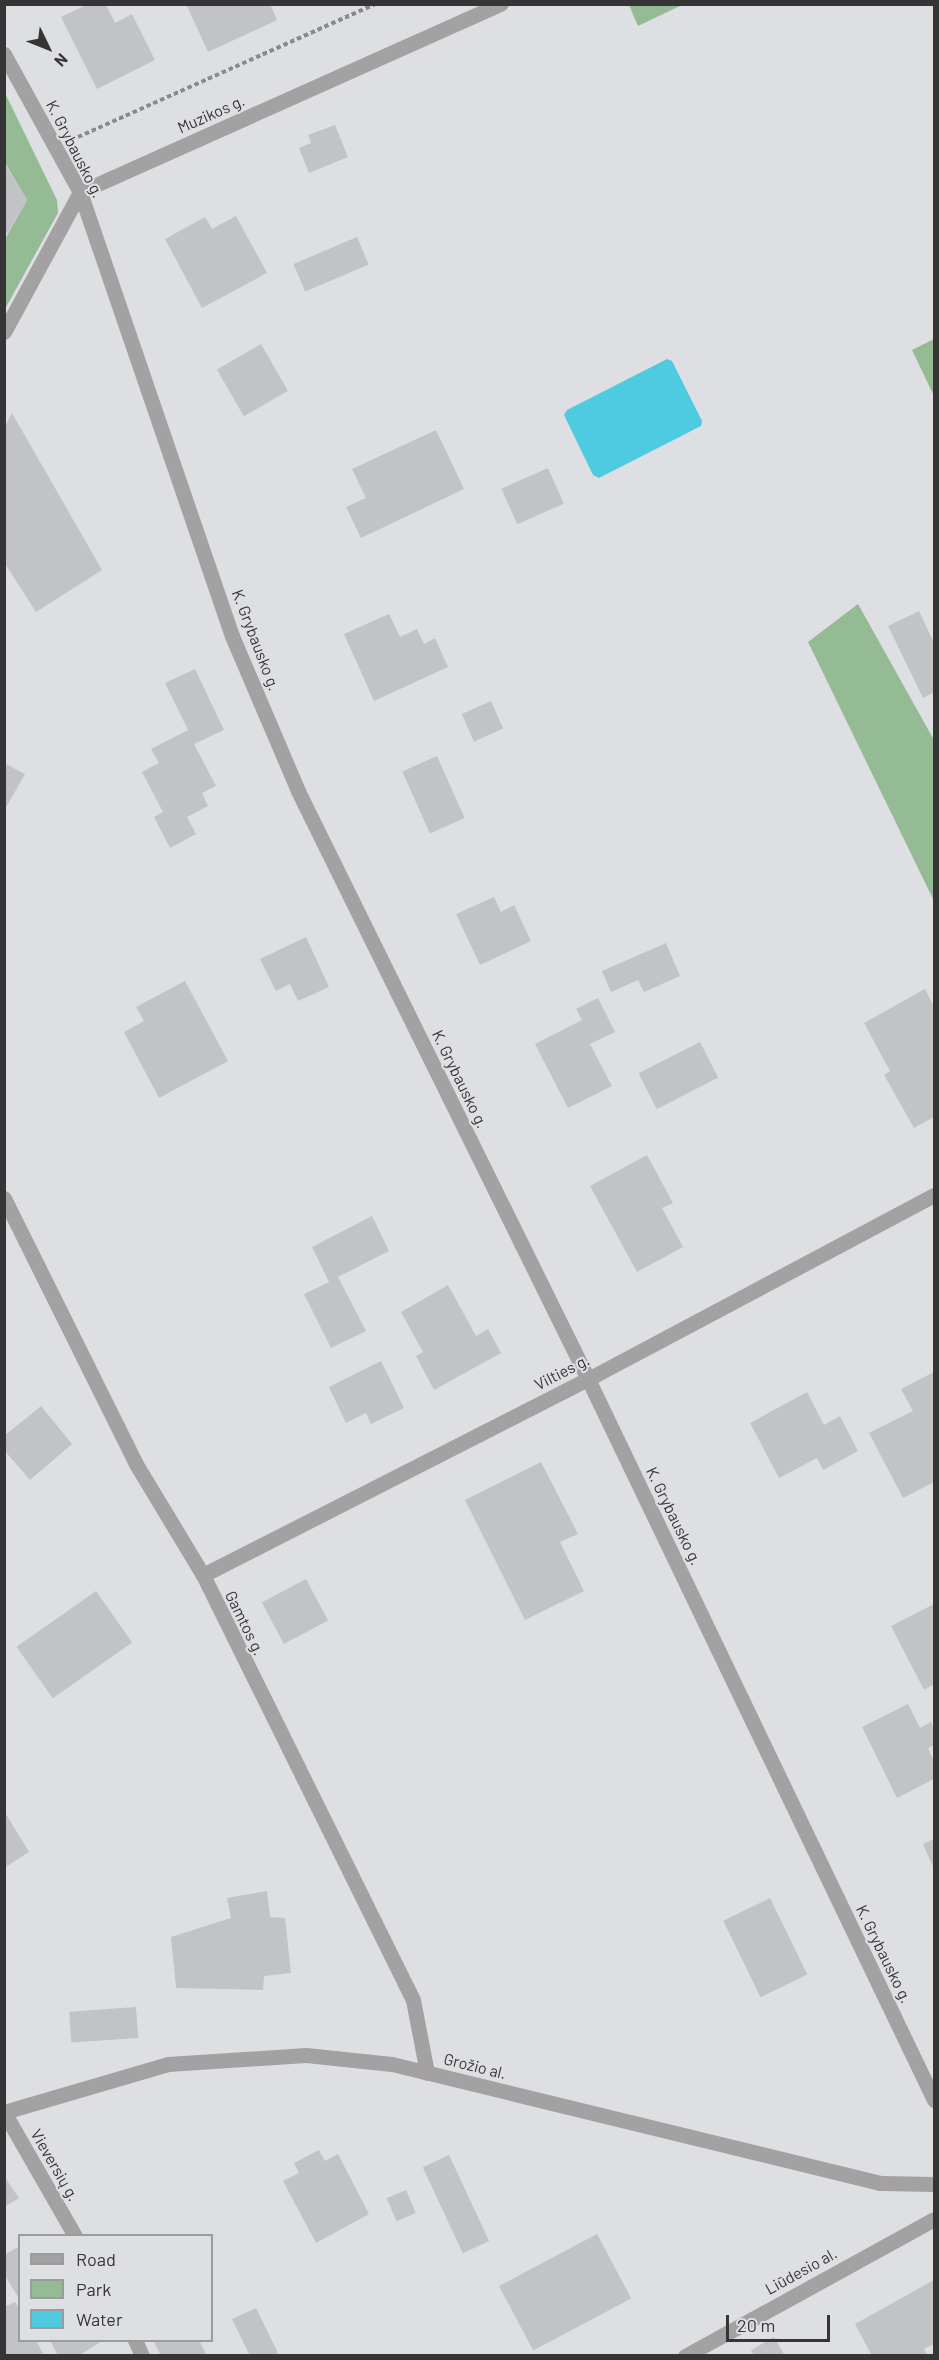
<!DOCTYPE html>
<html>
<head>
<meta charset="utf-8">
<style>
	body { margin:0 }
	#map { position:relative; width:939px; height:2360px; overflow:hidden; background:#dedfe2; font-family:Barlow,sans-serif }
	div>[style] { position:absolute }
	.green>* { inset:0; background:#95bb94 }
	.water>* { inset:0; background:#4fcbe1 }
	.building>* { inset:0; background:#c2c3c6; transform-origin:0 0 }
	.path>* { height:4px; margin-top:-2px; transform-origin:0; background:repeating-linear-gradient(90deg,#898a8c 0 4.5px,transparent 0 7.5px) }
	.minor>* { height:15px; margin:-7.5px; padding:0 7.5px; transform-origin:7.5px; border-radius:7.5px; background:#a3a1a1 }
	span { translate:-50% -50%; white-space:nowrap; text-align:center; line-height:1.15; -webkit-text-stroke:4.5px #dedfe2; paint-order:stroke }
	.street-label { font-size:16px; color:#353536 }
	.frame { position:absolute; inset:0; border:6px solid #353536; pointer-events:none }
	.legend { position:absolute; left:18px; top:2234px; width:195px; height:108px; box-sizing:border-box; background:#dedfe2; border:2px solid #9a9b9d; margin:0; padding:8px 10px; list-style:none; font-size:18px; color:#353536 }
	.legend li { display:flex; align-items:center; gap:12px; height:30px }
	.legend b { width:30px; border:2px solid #9a9b9d }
	.north { position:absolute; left:18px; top:18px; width:60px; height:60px; -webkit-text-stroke:4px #dedfe2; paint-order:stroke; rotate:133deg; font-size:16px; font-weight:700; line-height:24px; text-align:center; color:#353536 }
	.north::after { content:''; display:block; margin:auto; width:21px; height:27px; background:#353536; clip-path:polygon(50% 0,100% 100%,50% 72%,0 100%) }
	.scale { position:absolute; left:726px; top:2315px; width:104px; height:27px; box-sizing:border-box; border:3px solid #353536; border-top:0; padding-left:8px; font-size:18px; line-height:21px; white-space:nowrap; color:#353536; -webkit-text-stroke:4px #dedfe2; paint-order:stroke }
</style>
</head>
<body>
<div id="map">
	<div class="green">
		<div style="clip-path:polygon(629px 5px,682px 5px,638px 26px)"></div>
		<div style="clip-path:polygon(5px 93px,57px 200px,58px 213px,5px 309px,5px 239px,27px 200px,5px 163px)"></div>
		<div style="clip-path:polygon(934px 339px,934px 396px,912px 350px)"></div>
		<div style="clip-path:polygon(858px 604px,934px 740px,934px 901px,808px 642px)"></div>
	</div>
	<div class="water">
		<div style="clip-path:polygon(667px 359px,672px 361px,702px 421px,701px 426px,599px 478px,593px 475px,564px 415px,567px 410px)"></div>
	</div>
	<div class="building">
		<div style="clip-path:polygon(186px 4px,270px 4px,277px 20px,208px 52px)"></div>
		<div style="clip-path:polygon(86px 5px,106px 5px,115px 23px,132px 14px,155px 60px,97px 89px,61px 17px)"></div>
		<div style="clip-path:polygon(335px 125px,348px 157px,309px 173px,299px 148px,311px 143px,308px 135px)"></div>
		<div style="clip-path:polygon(4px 163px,27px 200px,7px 234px,4px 230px)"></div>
		<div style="clip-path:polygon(236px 216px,267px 273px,202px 308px,165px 239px,205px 217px,212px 229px)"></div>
		<div style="left:357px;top:237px;width:30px;height:69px;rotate:67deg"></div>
		<div style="left:261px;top:344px;width:54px;height:51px;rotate:60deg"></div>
		<div style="clip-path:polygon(12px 413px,102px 570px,36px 612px,4px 562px,4px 428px)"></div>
		<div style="clip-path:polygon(436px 430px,464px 489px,361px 538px,346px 507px,366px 498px,352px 469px)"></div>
		<div style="left:548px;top:468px;width:39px;height:51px;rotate:66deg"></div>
		<div style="clip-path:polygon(919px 611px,934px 643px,934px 692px,923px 698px,888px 626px)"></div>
		<div style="clip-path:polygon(389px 614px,400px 637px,417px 629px,424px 644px,435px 638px,448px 667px,374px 701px,344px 634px)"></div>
		<div style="clip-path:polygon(195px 669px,224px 730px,194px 744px,216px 786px,202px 793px,208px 806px,187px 817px,196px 834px,170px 848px,154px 817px,163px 812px,142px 772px,159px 763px,151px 749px,188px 730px,165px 683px)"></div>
		<div style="left:491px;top:701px;width:30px;height:32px;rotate:66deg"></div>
		<div style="left:437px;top:756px;width:68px;height:38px;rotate:66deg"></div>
		<div style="clip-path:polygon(4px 763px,25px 774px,4px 811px)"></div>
		<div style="clip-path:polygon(494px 897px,501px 912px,514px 905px,531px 941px,480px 965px,456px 914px)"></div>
		<div style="clip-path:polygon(306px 937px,329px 987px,298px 1001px,290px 984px,276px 991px,260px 959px)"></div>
		<div style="clip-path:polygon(666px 943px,680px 976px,644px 992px,638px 980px,611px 992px,602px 971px)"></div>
		<div style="clip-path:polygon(185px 981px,228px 1061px,159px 1098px,124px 1032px,144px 1021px,136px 1007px)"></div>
		<div style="clip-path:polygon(925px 989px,934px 1007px,934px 1117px,914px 1128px,884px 1075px,890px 1071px,864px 1023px)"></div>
		<div style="clip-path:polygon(598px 998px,615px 1032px,590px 1044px,612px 1086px,568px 1108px,535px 1044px,582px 1020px,576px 1009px)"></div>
		<div style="left:700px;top:1042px;width:40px;height:69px;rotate:63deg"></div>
		<div style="clip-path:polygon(647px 1155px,673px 1203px,662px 1208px,683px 1247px,637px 1272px,590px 1186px)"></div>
		<div style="clip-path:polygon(372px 1216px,389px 1251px,338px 1277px,366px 1331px,331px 1348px,304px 1294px,329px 1282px,312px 1247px)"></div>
		<div style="clip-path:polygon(448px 1285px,476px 1336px,488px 1329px,501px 1353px,434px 1390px,416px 1356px,423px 1352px,401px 1312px)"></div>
		<div style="clip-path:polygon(381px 1361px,404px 1408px,371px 1424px,366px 1413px,346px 1423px,329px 1387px)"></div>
		<div style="clip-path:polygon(934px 1372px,934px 1482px,903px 1498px,869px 1433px,913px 1411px,901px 1389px)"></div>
		<div style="clip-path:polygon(807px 1392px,824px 1425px,840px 1416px,858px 1451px,823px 1470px,817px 1458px,779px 1478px,750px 1423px)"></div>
		<div style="clip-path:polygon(41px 1406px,72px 1444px,30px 1480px,4px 1450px,4px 1436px)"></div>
		<div style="clip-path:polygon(541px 1462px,578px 1534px,560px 1542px,584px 1591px,525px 1620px,465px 1500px)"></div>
		<div style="left:306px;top:1579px;width:47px;height:50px;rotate:62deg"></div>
		<div style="left:96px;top:1591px;width:63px;height:97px;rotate:55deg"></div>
		<div style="clip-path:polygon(934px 1604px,934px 1684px,924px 1690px,891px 1626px)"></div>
		<div style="clip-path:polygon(908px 1704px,920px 1728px,931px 1722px,934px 1729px,934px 1745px,928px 1748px,934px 1761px,934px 1779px,897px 1798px,862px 1727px)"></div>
		<div style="clip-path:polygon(4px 1811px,29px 1852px,4px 1868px)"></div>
		<div style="clip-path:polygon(934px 1839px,934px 1869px,923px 1844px)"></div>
		<div style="clip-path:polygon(267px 1891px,270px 1917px,285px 1918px,291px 1973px,264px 1976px,263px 1990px,176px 1988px,171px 1937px,231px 1918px,227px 1898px)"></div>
		<div style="left:770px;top:1898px;width:85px;height:52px;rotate:64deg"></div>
		<div style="left:136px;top:2007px;width:31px;height:67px;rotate:86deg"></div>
		<div style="clip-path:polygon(319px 2150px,325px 2161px,338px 2154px,369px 2214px,316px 2243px,283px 2181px,299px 2173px,294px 2163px)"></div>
		<div style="left:449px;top:2155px;width:95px;height:29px;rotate:65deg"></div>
		<div style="clip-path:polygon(4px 2176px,19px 2198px,4px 2207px)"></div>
		<div style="left:406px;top:2190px;width:25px;height:21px;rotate:67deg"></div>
		<div style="left:597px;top:2234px;width:73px;height:111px;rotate:62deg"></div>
		<div style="clip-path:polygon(20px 2246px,20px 2300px,4px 2274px,4px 2255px)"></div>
		<div style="clip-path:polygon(934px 2280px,934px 2344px,924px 2349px,928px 2356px,872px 2356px,855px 2324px)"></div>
		<div style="clip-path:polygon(15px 2302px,20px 2310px,20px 2340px,36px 2340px,44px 2356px,4px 2356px,4px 2307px)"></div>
		<div style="clip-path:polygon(256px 2308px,278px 2353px,274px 2356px,250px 2356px,232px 2319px)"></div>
		<div style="clip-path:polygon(774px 2337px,785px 2356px,754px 2356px,751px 2350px)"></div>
		<div style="clip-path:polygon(50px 2340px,98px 2340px,99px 2343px,78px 2356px,58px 2356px)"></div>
		<div style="clip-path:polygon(153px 2340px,199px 2340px,207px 2356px,161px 2356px)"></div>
	</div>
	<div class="path">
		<div style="left:78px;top:137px;width:326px;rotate:-24.1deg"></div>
	</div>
	<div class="minor">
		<div style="left:4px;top:54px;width:158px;rotate:61.2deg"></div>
		<div style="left:80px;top:192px;width:469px;rotate:71.1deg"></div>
		<div style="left:232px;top:636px;width:168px;rotate:66.9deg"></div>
		<div style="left:298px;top:791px;width:656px;rotate:63.75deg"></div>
		<div style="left:588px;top:1379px;width:800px;rotate:64.36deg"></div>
		<div style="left:4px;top:332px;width:159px;rotate:-61.5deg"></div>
		<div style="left:80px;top:192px;width:461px;rotate:-24.1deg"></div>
		<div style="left:4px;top:1198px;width:297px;rotate:63.6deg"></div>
		<div style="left:136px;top:1464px;width:130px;rotate:58.9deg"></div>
		<div style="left:203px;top:1575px;width:474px;rotate:63.7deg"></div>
		<div style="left:413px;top:2000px;width:74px;rotate:79.1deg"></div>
		<div style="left:203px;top:1575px;width:432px;rotate:-27deg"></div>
		<div style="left:588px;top:1379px;width:392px;rotate:-28deg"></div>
		<div style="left:75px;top:2236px;width:143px;rotate:-119.8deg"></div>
		<div style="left:4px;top:2112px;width:171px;rotate:-16.3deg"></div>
		<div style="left:168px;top:2064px;width:138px;rotate:-3.7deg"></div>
		<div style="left:306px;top:2055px;width:86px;rotate:6deg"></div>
		<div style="left:392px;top:2064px;width:502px;rotate:13.7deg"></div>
		<div style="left:880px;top:2183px;width:54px;rotate:1.1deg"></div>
		<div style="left:135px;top:2340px;width:17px;rotate:66deg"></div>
		<div style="left:685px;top:2356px;width:284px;rotate:-28.8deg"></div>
	</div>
	<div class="street-label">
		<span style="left:211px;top:114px;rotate:-24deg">Muzikos g.</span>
		<span style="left:75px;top:149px;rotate:63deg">K. Grybausko g.</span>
		<span style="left:256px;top:640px;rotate:69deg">K. Grybausko g.</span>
		<span style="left:460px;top:1079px;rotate:64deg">K. Grybausko g.</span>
		<span style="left:562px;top:1372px;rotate:-27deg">Vilties g.</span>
		<span style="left:674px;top:1516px;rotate:64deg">K. Grybausko g.</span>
		<span style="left:245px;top:1623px;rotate:64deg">Gamtos g.</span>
		<span style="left:884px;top:1954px;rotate:64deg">K. Grybausko g.</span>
		<span style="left:475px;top:2066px;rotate:14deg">Grožio al.</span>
		<span style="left:55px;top:2165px;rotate:60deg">Vieversių g.</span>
		<span style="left:801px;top:2271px;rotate:-29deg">Liūdesio al.</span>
	</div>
	<div class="frame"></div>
	<ul class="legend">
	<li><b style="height:8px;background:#a3a1a1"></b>Road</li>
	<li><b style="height:16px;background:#95bb94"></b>Park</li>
	<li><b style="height:16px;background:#4fcbe1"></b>Water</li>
	</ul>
	<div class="north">N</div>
	<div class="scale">20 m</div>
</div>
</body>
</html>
